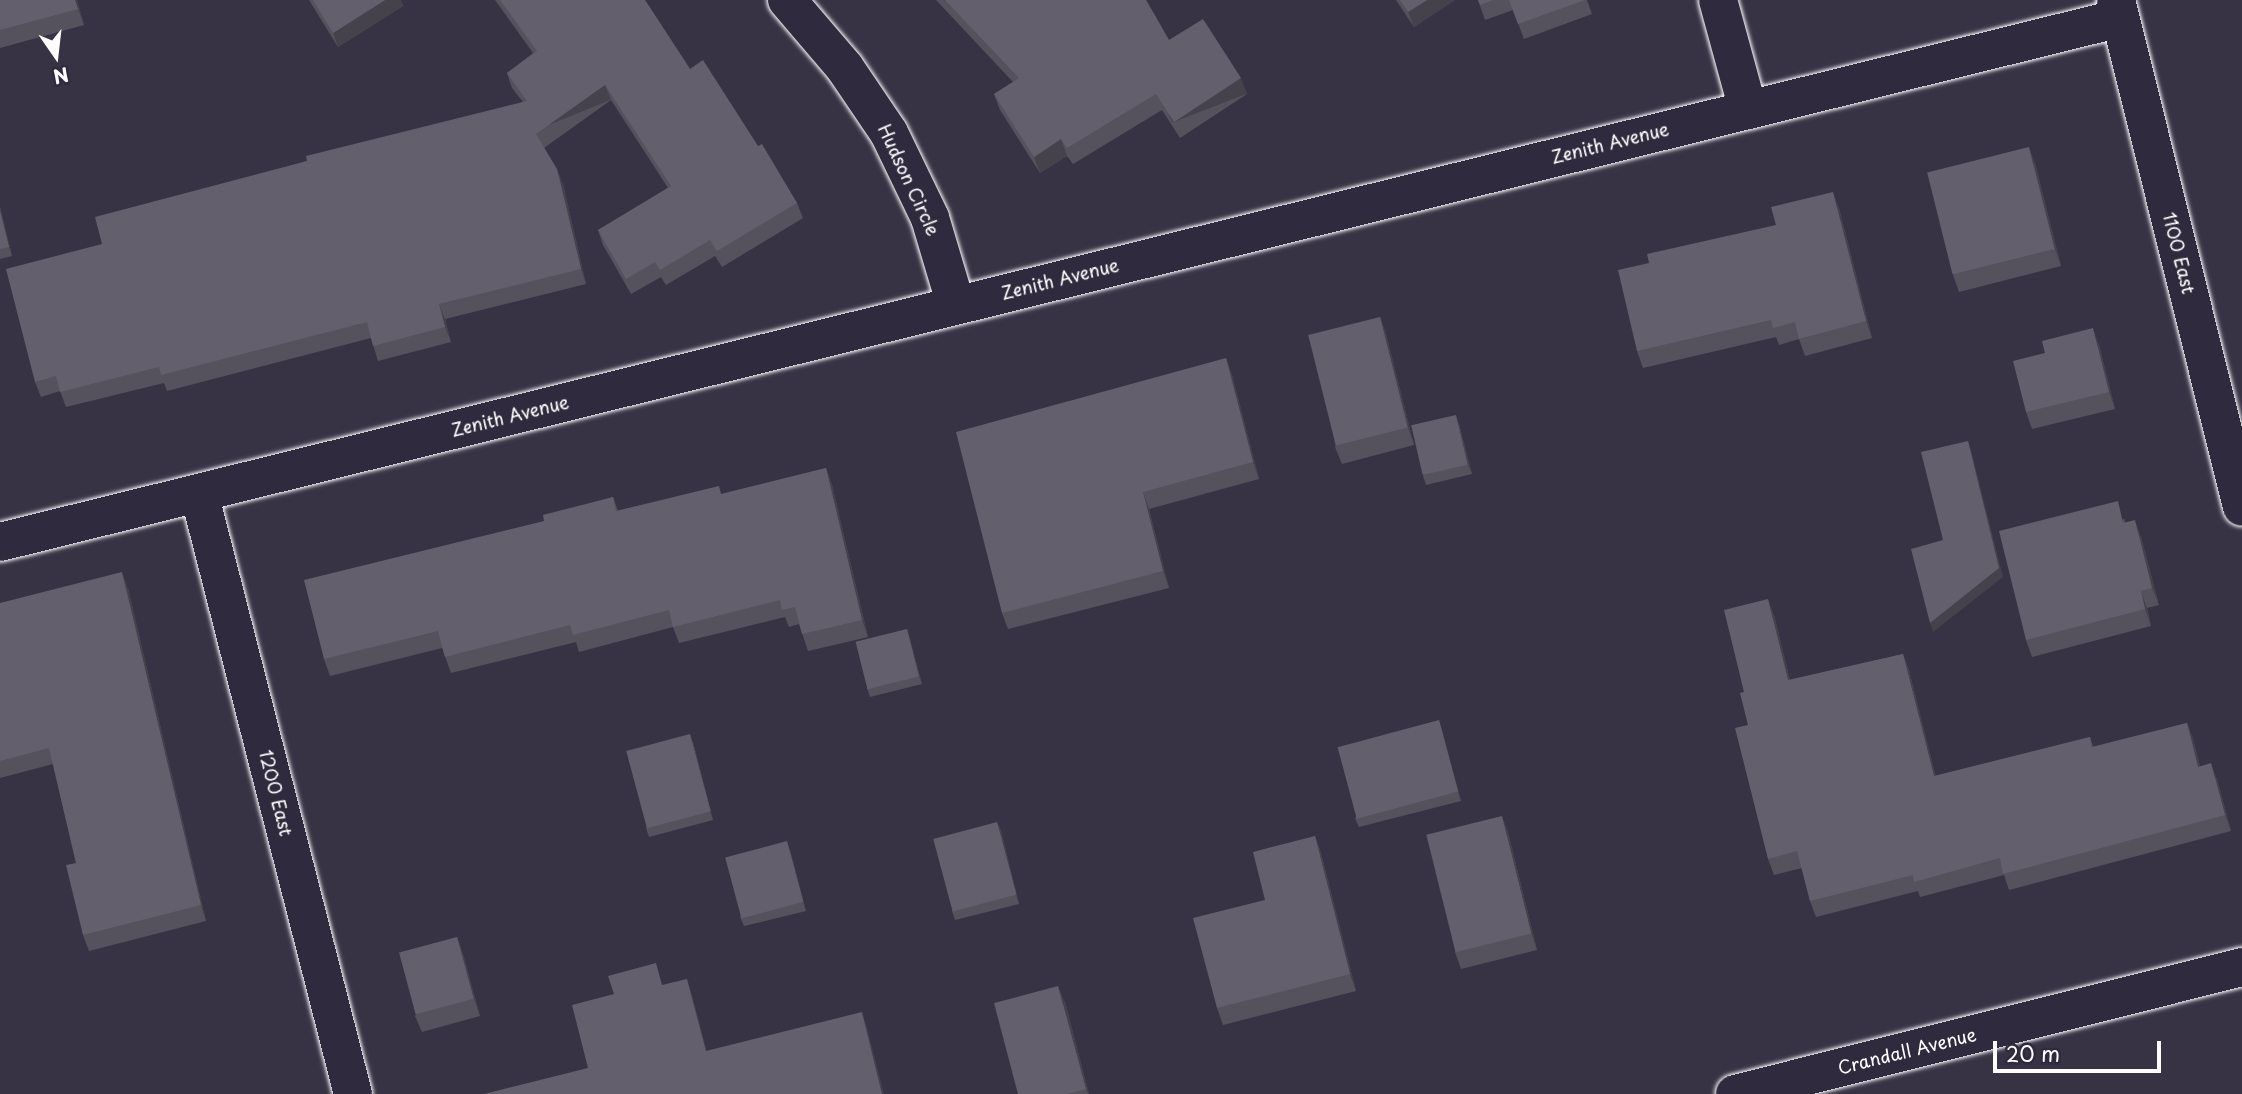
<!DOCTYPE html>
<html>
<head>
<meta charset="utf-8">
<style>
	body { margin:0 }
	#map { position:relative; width:2242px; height:1094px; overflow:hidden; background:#373345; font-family:"Playpen Sans",sans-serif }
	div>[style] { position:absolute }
	.roads { filter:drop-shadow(0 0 2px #fff) drop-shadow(0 0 2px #fff) }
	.street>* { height:38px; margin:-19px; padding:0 19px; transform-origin:19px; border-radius:19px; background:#2f2a3d }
	.wall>* { inset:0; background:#55525e }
	.shaded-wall>* { inset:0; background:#45424c; transform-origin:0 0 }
	.building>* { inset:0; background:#635f6d; transform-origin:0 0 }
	span { translate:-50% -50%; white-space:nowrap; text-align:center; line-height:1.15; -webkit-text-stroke:6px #2f2a3d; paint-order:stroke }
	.street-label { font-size:18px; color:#fff }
	.north { position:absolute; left:21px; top:21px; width:70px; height:70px; -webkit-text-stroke:5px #2f2a3d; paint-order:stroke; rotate:166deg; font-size:19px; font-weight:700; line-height:28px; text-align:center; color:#fff }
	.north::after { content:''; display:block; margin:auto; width:24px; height:32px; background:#fff; clip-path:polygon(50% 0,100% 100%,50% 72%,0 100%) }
	.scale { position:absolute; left:1993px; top:1041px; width:168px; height:32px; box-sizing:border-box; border:4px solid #fff; border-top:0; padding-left:9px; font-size:21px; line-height:24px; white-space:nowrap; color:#fff; -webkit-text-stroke:5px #2f2a3d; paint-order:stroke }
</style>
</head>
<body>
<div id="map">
	<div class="roads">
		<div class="street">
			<div style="left:787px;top:0;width:89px;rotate:49.5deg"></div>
			<div style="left:845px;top:68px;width:78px;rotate:55.9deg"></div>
			<div style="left:889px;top:133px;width:94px;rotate:64.2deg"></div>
			<div style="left:930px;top:218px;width:91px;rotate:73.4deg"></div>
			<div style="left:1718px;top:0;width:114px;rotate:74.7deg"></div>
			<div style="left:2116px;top:0;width:522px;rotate:76.04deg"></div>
			<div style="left:199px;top:493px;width:620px;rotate:75.63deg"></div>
			<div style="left:0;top:542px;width:2184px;rotate:-13.88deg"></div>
			<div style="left:1735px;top:1094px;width:523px;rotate:-14.06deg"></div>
		</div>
	</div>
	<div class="wall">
		<div style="clip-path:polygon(0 0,77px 0,84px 25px,0 48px)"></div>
		<div style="clip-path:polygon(309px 0,401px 0,403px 6px,338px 47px)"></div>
		<div style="clip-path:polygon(495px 0,645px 0,690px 69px,758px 146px,797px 203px,803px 218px,722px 267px,715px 256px,666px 285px,661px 277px,631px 294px,603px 245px,598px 230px,668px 188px,611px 100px,544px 148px,563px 184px,586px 284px,445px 319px,451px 342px,378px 361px,371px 338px,167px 391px,164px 383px,66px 407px,60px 391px,41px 397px,35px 382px,102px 244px,307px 161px,523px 102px,512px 88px,507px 73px,533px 53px)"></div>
		<div style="clip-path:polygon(936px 0,1146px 0,1169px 40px,1247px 94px,1180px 138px,1162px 110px,1073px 164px,1067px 156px,1040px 173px,1000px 110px,994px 94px,1013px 82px)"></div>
		<div style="clip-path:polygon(1396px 0,1455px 0,1414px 27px)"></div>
		<div style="clip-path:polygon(1478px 0,1587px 0,1592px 14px,1524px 39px,1513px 10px,1485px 20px)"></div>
		<div style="clip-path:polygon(2035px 163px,2061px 266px,1959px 292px,1953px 275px)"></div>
		<div style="clip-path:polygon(0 207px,12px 256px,0 259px)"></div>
		<div style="clip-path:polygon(1839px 208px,1872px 338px,1805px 356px,1799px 339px,1779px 345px,1776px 337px,1643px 368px,1637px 351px,1649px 263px,1776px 225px)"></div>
		<div style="clip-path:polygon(1380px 317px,1386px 334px,1414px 445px,1342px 464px,1335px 447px)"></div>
		<div style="clip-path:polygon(2099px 345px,2115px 409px,2032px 429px,2026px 412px)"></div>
		<div style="clip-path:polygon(1226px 358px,1232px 375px,1259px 479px,1149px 509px,1169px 588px,1008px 629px,1002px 613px)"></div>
		<div style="clip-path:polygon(1459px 424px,1472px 474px,1426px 485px,1423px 476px)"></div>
		<div style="clip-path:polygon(826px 468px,832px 485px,868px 637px,808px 651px,799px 624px,789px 627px,785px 617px,679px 643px,673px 627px,579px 652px,576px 642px,451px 673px,442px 648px,330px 676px,324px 659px,544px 521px,613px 497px,618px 511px,722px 494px)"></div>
		<div style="clip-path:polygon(2124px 518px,2125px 522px,2141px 537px,2159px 605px,2147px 608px,2151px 626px,2032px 657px,2026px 640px)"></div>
		<div style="clip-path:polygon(128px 588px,206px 921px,89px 951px,83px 935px,76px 863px,53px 764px,0 778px,0 603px)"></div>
		<div style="clip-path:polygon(1774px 615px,1790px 680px,1903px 654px,1909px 670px,1935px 776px,2090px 737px,2093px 747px,2187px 723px,2193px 739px,2200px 766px,2217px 779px,2231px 831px,2009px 890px,2004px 875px,1920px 897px,1918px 891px,1816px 917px,1810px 901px,1802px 868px,1774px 875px,1768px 859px,1748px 725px,1744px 692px)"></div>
		<div style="clip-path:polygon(907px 629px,922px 684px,870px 697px,867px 688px)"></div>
		<div style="clip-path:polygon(1439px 720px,1461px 801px,1359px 827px,1355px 818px)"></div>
		<div style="clip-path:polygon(693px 742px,713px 820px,649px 837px,646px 828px)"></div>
		<div style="clip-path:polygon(997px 822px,1001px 831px,1019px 904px,955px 920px,952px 911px)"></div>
		<div style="clip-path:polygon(1508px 832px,1537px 950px,1461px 969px,1455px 952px)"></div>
		<div style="clip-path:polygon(1315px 836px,1321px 853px,1356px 991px,1223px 1025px,1217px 1008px,1265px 900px)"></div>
		<div style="clip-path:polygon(790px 850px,806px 911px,744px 926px,740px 917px)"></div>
		<div style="clip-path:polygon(457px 937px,463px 954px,480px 1016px,422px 1032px,415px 1016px)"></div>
		<div style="clip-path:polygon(1065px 1002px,1089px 1094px,1018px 1094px)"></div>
	</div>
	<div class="shaded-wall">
		<div style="clip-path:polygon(75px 0,77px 0,84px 25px,78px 9px)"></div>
		<div style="clip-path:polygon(385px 0,401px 0,403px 6px,338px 47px,333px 33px)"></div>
		<div style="clip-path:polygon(1427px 0,1455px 0,1414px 27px,1408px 12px)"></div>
		<div style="left:1241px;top:78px;width:17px;height:80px;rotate:69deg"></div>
		<div style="left:605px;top:85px;width:16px;height:85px;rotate:68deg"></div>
		<div style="clip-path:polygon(1061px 139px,1067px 156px,1040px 173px,1034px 157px)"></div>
		<div style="clip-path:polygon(2029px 147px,2035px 163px,2061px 266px,2055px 249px)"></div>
		<div style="clip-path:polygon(557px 169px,563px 184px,586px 284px,581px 269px)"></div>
		<div style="clip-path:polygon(1833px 192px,1839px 208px,1872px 338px,1866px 321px)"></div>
		<div style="clip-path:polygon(0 207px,12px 256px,9px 247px,0 211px)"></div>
		<div style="clip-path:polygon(439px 304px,445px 319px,451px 342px,445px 327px)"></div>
		<div style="clip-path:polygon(1380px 317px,1386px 334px,1414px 445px,1408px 428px)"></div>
		<div style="clip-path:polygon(2093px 328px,2099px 345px,2115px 409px,2109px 392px)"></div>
		<div style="clip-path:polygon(1226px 358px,1232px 375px,1259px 479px,1253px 462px)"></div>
		<div style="clip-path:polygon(1456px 415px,1459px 424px,1472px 474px,1468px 465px)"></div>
		<div style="clip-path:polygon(1968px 441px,1971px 450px,2003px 577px,1933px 632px,1930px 623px)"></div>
		<div style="clip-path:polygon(826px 468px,832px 485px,868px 637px,862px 620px)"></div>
		<div style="clip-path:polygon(1143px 492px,1149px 509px,1169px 588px,1163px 571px)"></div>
		<div style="clip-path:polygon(2135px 520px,2141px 537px,2159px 605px,2152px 588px)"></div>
		<div style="clip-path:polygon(122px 572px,128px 588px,206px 921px,201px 905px)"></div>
		<div style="clip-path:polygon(2141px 591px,2147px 608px,2151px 626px,2145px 609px)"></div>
		<div style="clip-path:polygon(1768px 599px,1774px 615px,1794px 696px,1788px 680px)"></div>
		<div style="clip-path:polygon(907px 629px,910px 638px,922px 684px,919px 676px)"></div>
		<div style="clip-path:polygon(1903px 654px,1909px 670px,1940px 792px,1934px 776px)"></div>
		<div style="clip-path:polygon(1439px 720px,1442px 729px,1461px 801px,1458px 792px)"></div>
		<div style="clip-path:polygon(2187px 723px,2193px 739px,2204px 782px,2198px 767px)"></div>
		<div style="clip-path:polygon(690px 734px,693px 742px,713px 820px,710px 811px)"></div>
		<div style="clip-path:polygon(2211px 763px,2217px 779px,2231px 831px,2225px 815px)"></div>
		<div style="clip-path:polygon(1502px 816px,1508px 832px,1537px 950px,1531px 933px)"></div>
		<div style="clip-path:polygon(997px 822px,1001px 831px,1019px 904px,1016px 895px)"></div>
		<div style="clip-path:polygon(1315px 836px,1321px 853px,1356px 991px,1350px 974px)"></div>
		<div style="clip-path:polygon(787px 841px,790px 850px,806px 911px,803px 902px)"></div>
		<div style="clip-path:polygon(457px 937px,463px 954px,480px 1016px,474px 999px)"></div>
		<div style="clip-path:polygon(687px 979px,692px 995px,711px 1067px,706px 1051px)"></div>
		<div style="clip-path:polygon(1058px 986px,1065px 1002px,1089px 1094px,1088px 1094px,1086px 1089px)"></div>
		<div style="clip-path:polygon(862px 1012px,867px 1028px,884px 1094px,882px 1094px)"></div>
	</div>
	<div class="building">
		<div style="clip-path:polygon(0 0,75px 0,78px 9px,0 30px)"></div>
		<div style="clip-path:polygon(313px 0,385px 0,333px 33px)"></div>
		<div style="clip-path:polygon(500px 0,645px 0,690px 69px,703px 60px,758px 146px,762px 144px,797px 203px,717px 251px,710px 240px,660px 270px,655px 262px,626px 279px,598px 230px,671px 186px,605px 85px,536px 134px,557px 169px,581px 269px,439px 304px,445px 327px,373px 346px,367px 322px,161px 375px,159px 367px,60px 392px,56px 376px,35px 382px,6px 269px,102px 244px,95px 217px,307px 161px,306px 156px,527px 101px,507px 73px,537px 51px)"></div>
		<div style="clip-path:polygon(945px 0,1146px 0,1169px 40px,1203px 19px,1241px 78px,1174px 122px,1156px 94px,1067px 148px,1061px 139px,1034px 157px,994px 94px,1019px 78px)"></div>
		<div style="clip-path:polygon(1400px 0,1427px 0,1408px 12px)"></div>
		<div style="clip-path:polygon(1478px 0,1493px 0,1480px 5px)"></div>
		<div style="clip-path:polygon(1509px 0,1585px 0,1518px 24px)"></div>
		<div style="left:2029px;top:147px;width:105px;height:105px;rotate:76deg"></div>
		<div style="clip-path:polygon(1833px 192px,1866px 321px,1799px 339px,1795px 322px,1773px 328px,1771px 320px,1637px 351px,1618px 270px,1649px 263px,1647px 254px,1776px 225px,1771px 207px)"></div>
		<div style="clip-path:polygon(0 211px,9px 247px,0 249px)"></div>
		<div style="left:1380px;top:317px;width:114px;height:74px;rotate:76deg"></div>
		<div style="clip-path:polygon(2093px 328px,2109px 392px,2026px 412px,2013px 361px,2045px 353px,2042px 341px)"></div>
		<div style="clip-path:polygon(1226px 358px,1253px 462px,1143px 492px,1163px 571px,1002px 613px,956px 432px)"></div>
		<div style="left:1456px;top:415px;width:51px;height:46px;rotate:77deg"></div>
		<div style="clip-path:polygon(1968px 441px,1999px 568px,1930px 623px,1911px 549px,1943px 540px,1921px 452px)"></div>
		<div style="clip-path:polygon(826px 468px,862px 620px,802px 634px,795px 607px,782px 610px,780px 600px,673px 627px,669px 610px,573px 635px,570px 625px,445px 657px,438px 631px,324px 659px,304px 580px,544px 521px,543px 515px,613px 497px,616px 511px,719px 486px,721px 494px)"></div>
		<div style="clip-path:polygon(2118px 501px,2123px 523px,2135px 520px,2152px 588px,2141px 591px,2145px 609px,2026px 640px,1999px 531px)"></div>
		<div style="clip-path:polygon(122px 572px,201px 905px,83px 935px,66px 865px,76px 863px,49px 748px,0 761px,0 603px)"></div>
		<div style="clip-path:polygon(1768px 599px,1788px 680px,1903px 654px,1934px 776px,2090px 737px,2092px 747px,2187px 723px,2198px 767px,2211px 763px,2225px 815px,2003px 874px,2000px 858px,1914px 882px,1913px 875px,1810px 901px,1797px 851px,1768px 859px,1735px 728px,1748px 725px,1740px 693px,1744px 692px,1724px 610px)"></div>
		<div style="left:907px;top:629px;width:49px;height:53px;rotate:76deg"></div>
		<div style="left:1439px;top:720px;width:74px;height:105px;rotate:75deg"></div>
		<div style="left:690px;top:734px;width:80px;height:66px;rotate:75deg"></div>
		<div style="left:1502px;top:816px;width:121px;height:78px;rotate:76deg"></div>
		<div style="left:997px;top:822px;width:75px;height:66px;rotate:75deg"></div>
		<div style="clip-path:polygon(1315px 836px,1350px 974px,1217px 1008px,1193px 918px,1265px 900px,1253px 852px)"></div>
		<div style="left:787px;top:841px;width:63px;height:64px;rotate:75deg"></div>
		<div style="left:457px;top:937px;width:64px;height:60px;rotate:75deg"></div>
		<div style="clip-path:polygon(656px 963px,662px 985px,687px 979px,706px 1051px,862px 1012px,882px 1094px,484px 1094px,588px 1068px,572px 1005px,614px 994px,608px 976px)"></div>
		<div style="clip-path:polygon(1058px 986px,1086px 1089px,1067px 1094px,1018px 1094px,994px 1003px)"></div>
	</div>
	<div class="street-label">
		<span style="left:1610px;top:143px;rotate:-14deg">Zenith Avenue</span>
		<span style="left:909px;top:180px;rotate:65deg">Hudson Circle</span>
		<span style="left:2179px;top:253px;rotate:76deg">1100 East</span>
		<span style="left:1060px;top:279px;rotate:-14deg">Zenith Avenue</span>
		<span style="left:510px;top:416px;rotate:-14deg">Zenith Avenue</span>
		<span style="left:276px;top:793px;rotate:76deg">1200 East</span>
		<span style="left:1907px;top:1051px;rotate:-14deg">Crandall Avenue</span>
	</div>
	<div class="north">N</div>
	<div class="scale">20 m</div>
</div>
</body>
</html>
